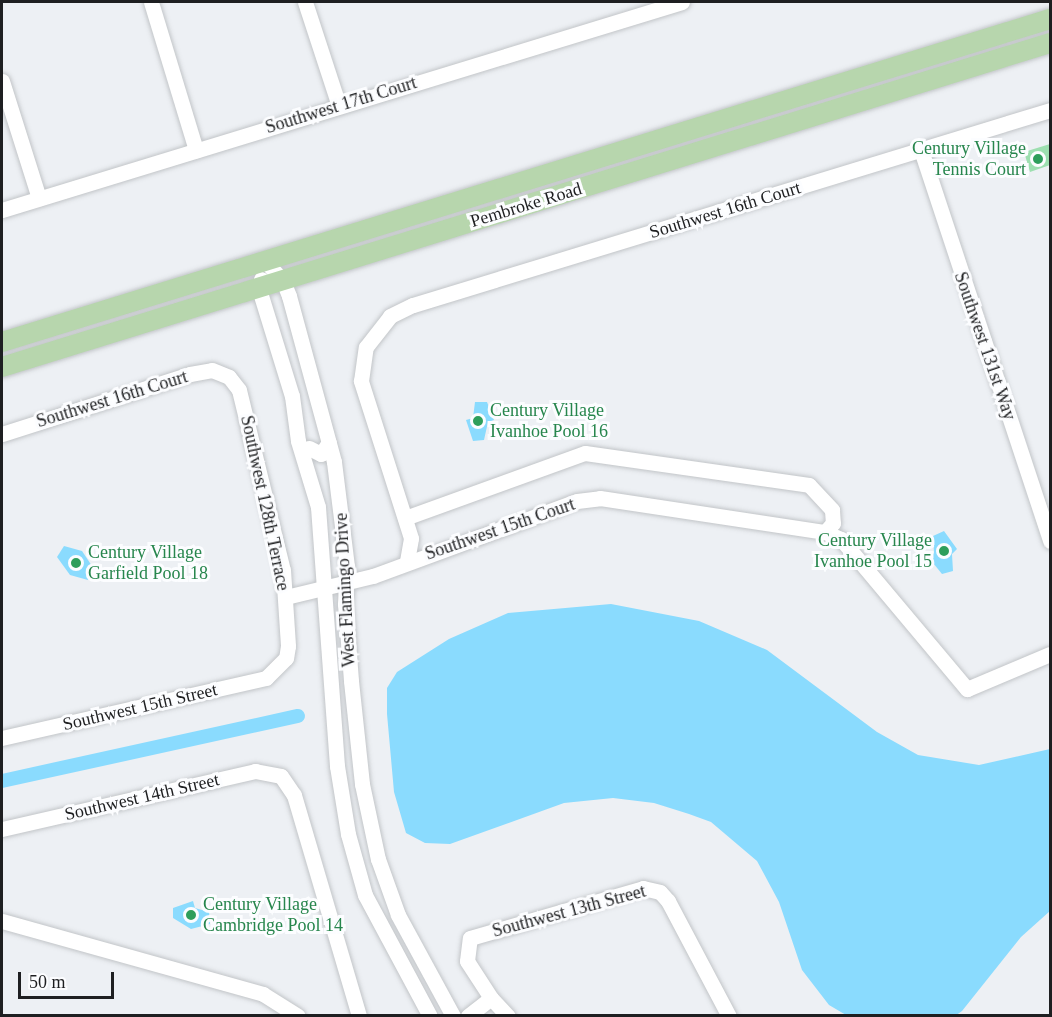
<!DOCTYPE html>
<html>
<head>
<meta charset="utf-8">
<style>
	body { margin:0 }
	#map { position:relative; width:1052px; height:1017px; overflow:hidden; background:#edf0f4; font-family:Georgia,serif }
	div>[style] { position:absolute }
	.green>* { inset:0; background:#9ddfb0 }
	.water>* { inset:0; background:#8adbfe }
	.canal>* { height:14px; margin:-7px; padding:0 7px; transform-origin:7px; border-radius:7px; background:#8adbfe }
	.roads { filter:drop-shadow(0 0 2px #c2c5c8) drop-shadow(0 0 2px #c2c5c8) }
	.minor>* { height:15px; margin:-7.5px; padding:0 7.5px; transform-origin:7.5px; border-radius:7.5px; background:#fff }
	.major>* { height:20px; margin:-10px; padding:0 10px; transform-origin:10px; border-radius:10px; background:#b7d6ad }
	.dots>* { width:16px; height:16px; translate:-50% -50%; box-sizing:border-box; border:3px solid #fcfdff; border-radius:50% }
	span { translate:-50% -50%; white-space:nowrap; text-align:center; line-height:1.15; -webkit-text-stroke:6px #fcfdff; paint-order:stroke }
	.street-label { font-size:18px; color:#1e1f21 }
	.leisure-label { font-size:18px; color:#27864d }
	.right { translate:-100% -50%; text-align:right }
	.left { translate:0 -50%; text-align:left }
	.frame { position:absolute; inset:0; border:3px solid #1e1f21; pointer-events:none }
	.scale { position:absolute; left:18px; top:972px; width:96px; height:27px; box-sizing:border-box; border:3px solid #1e1f21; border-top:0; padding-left:8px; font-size:18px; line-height:21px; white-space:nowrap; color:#1e1f21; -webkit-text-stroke:4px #fcfdff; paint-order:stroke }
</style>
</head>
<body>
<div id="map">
	<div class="green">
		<div style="clip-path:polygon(1050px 144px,1050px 165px,1030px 172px,1024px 152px)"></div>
	</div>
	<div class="water">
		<div style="clip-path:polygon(475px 402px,487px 402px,494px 420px,488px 422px,484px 440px,473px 441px,466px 420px,473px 418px)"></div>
		<div style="clip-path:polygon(944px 531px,957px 549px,952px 554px,953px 571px,942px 574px,929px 558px,934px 553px,933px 536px)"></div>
		<div style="clip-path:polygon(64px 546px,82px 551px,94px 569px,88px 580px,70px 575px,57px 557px)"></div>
		<div style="clip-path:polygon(611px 604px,699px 621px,767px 650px,877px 732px,918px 755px,979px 765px,1050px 749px,1050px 911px,1021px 937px,962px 1011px,955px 1016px,846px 1015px,829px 1005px,802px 970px,779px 902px,757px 861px,711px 822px,689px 814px,654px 803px,613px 798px,564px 803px,450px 844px,425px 843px,406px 833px,394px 792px,387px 714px,387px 688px,397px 672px,449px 639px,508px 613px)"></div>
		<div style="clip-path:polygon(193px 901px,195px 908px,209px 912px,210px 924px,191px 929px,173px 918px,173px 908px)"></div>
	</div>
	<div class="canal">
		<div style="left:2px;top:781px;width:303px;rotate:-12.4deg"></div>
	</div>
	<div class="roads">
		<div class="minor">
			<div style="left:151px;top:2px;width:155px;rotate:73.1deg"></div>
			<div style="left:305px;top:2px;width:109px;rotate:71.9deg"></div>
			<div style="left:2px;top:81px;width:123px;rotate:72.5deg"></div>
			<div style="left:921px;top:150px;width:412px;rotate:71.7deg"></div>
			<div style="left:2px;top:210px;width:711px;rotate:-17.01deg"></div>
			<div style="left:266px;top:262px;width:25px;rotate:48deg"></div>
			<div style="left:283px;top:281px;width:16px;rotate:68deg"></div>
			<div style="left:289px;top:296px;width:172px;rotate:74.8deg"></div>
			<div style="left:334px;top:462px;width:105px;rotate:82.9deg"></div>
			<div style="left:347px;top:566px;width:38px;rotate:93deg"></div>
			<div style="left:345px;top:604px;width:77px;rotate:85.5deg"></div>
			<div style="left:351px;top:681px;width:104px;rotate:83.9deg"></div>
			<div style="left:362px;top:784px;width:77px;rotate:78deg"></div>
			<div style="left:378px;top:859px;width:59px;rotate:70.3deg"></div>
			<div style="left:398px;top:915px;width:115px;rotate:61.4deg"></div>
			<div style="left:261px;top:279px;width:10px;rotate:101deg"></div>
			<div style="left:259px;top:289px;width:112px;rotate:72.9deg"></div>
			<div style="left:292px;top:396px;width:45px;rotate:82.4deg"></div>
			<div style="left:298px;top:441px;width:69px;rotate:73.1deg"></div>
			<div style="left:318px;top:507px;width:260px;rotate:85.8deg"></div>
			<div style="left:337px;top:766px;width:69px;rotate:80.8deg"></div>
			<div style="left:348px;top:834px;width:63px;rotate:74.4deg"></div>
			<div style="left:365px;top:895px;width:137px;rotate:61.8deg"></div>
			<div style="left:2px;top:434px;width:197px;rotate:-17.7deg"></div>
			<div style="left:190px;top:374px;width:22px;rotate:-10deg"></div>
			<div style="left:212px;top:370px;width:18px;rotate:22deg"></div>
			<div style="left:229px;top:377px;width:16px;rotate:52deg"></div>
			<div style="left:239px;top:390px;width:185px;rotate:76.3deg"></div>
			<div style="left:283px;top:570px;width:76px;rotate:86.2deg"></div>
			<div style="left:288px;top:646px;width:12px;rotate:99deg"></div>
			<div style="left:286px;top:658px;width:28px;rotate:135deg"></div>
			<div style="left:266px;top:678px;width:271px;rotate:167.2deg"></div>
			<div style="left:309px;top:448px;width:13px;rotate:27deg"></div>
			<div style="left:321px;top:454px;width:14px;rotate:-56deg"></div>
			<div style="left:405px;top:518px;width:191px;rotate:-19.9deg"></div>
			<div style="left:585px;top:453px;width:226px;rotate:8.1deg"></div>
			<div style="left:809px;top:485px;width:34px;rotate:47deg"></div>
			<div style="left:832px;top:510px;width:13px;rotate:86deg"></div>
			<div style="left:833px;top:523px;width:12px;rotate:132deg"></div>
			<div style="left:407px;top:561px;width:23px;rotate:-80deg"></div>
			<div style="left:411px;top:538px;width:165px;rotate:-107.7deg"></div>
			<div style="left:361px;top:381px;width:34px;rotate:-82deg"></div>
			<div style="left:366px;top:347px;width:39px;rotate:-52deg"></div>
			<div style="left:390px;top:316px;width:25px;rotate:-26deg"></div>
			<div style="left:413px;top:305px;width:666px;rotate:-17.02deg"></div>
			<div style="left:286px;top:597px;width:89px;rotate:-13.6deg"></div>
			<div style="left:373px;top:576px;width:217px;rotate:-20.2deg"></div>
			<div style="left:577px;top:501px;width:23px;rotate:-7deg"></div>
			<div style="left:600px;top:498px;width:228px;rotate:8.6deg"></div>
			<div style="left:825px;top:532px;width:17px;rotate:24deg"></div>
			<div style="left:841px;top:539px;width:196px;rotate:50deg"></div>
			<div style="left:967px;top:689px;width:90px;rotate:-22.9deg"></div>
			<div style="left:2px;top:829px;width:260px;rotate:-12.9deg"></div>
			<div style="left:255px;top:771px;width:26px;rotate:11deg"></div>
			<div style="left:281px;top:776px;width:23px;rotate:56deg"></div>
			<div style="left:294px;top:795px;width:230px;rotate:73.6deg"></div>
			<div style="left:2px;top:921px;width:271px;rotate:15.6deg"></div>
			<div style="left:263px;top:994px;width:41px;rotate:32.2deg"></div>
			<div style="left:491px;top:998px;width:25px;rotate:47deg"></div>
			<div style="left:468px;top:1016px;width:29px;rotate:-38deg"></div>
			<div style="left:491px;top:998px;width:44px;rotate:-123deg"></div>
			<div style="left:467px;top:961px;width:23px;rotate:-83deg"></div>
			<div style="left:470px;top:938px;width:180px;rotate:-16.1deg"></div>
			<div style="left:643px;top:888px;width:17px;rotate:13deg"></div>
			<div style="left:660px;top:892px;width:12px;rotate:48deg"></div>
			<div style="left:668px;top:901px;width:130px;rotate:62.1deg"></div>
		</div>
		<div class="major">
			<div style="left:2px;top:342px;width:1097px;rotate:-17.13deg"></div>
			<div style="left:2px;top:367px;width:1097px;rotate:-17.18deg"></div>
		</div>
	</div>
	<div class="dots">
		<div style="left:1038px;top:159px;background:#2e9e5b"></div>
		<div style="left:478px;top:421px;background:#2e9e5b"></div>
		<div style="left:944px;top:551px;background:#2e9e5b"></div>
		<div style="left:76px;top:563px;background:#2e9e5b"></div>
		<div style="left:191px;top:915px;background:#2e9e5b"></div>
	</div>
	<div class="street-label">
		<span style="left:341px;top:105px;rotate:-17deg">Southwest 17th Court</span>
		<span style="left:526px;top:205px;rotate:-17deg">Pembroke Road</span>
		<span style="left:725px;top:210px;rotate:-17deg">Southwest 16th Court</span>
		<span style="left:985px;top:346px;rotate:71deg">Southwest 131st Way</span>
		<span style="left:112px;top:399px;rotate:-17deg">Southwest 16th Court</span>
		<span style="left:265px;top:503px;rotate:78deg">Southwest 128th Terrace</span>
		<span style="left:500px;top:529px;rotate:-19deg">Southwest 15th Court</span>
		<span style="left:345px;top:590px;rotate:-93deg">West Flamingo Drive</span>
		<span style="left:140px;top:707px;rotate:-13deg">Southwest 15th Street</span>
		<span style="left:142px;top:797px;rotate:-13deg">Southwest 14th Street</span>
		<span style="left:569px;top:911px;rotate:-15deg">Southwest 13th Street</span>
	</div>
	<div class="leisure-label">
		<span class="right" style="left:1026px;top:159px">Century Village<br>Tennis Court</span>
		<span class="left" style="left:490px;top:421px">Century Village<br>Ivanhoe Pool 16</span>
		<span class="right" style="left:932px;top:551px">Century Village<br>Ivanhoe Pool 15</span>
		<span class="left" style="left:88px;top:563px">Century Village<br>Garfield Pool 18</span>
		<span class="left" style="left:203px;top:915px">Century Village<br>Cambridge Pool 14</span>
	</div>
	<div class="frame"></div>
	<div class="scale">50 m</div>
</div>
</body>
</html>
